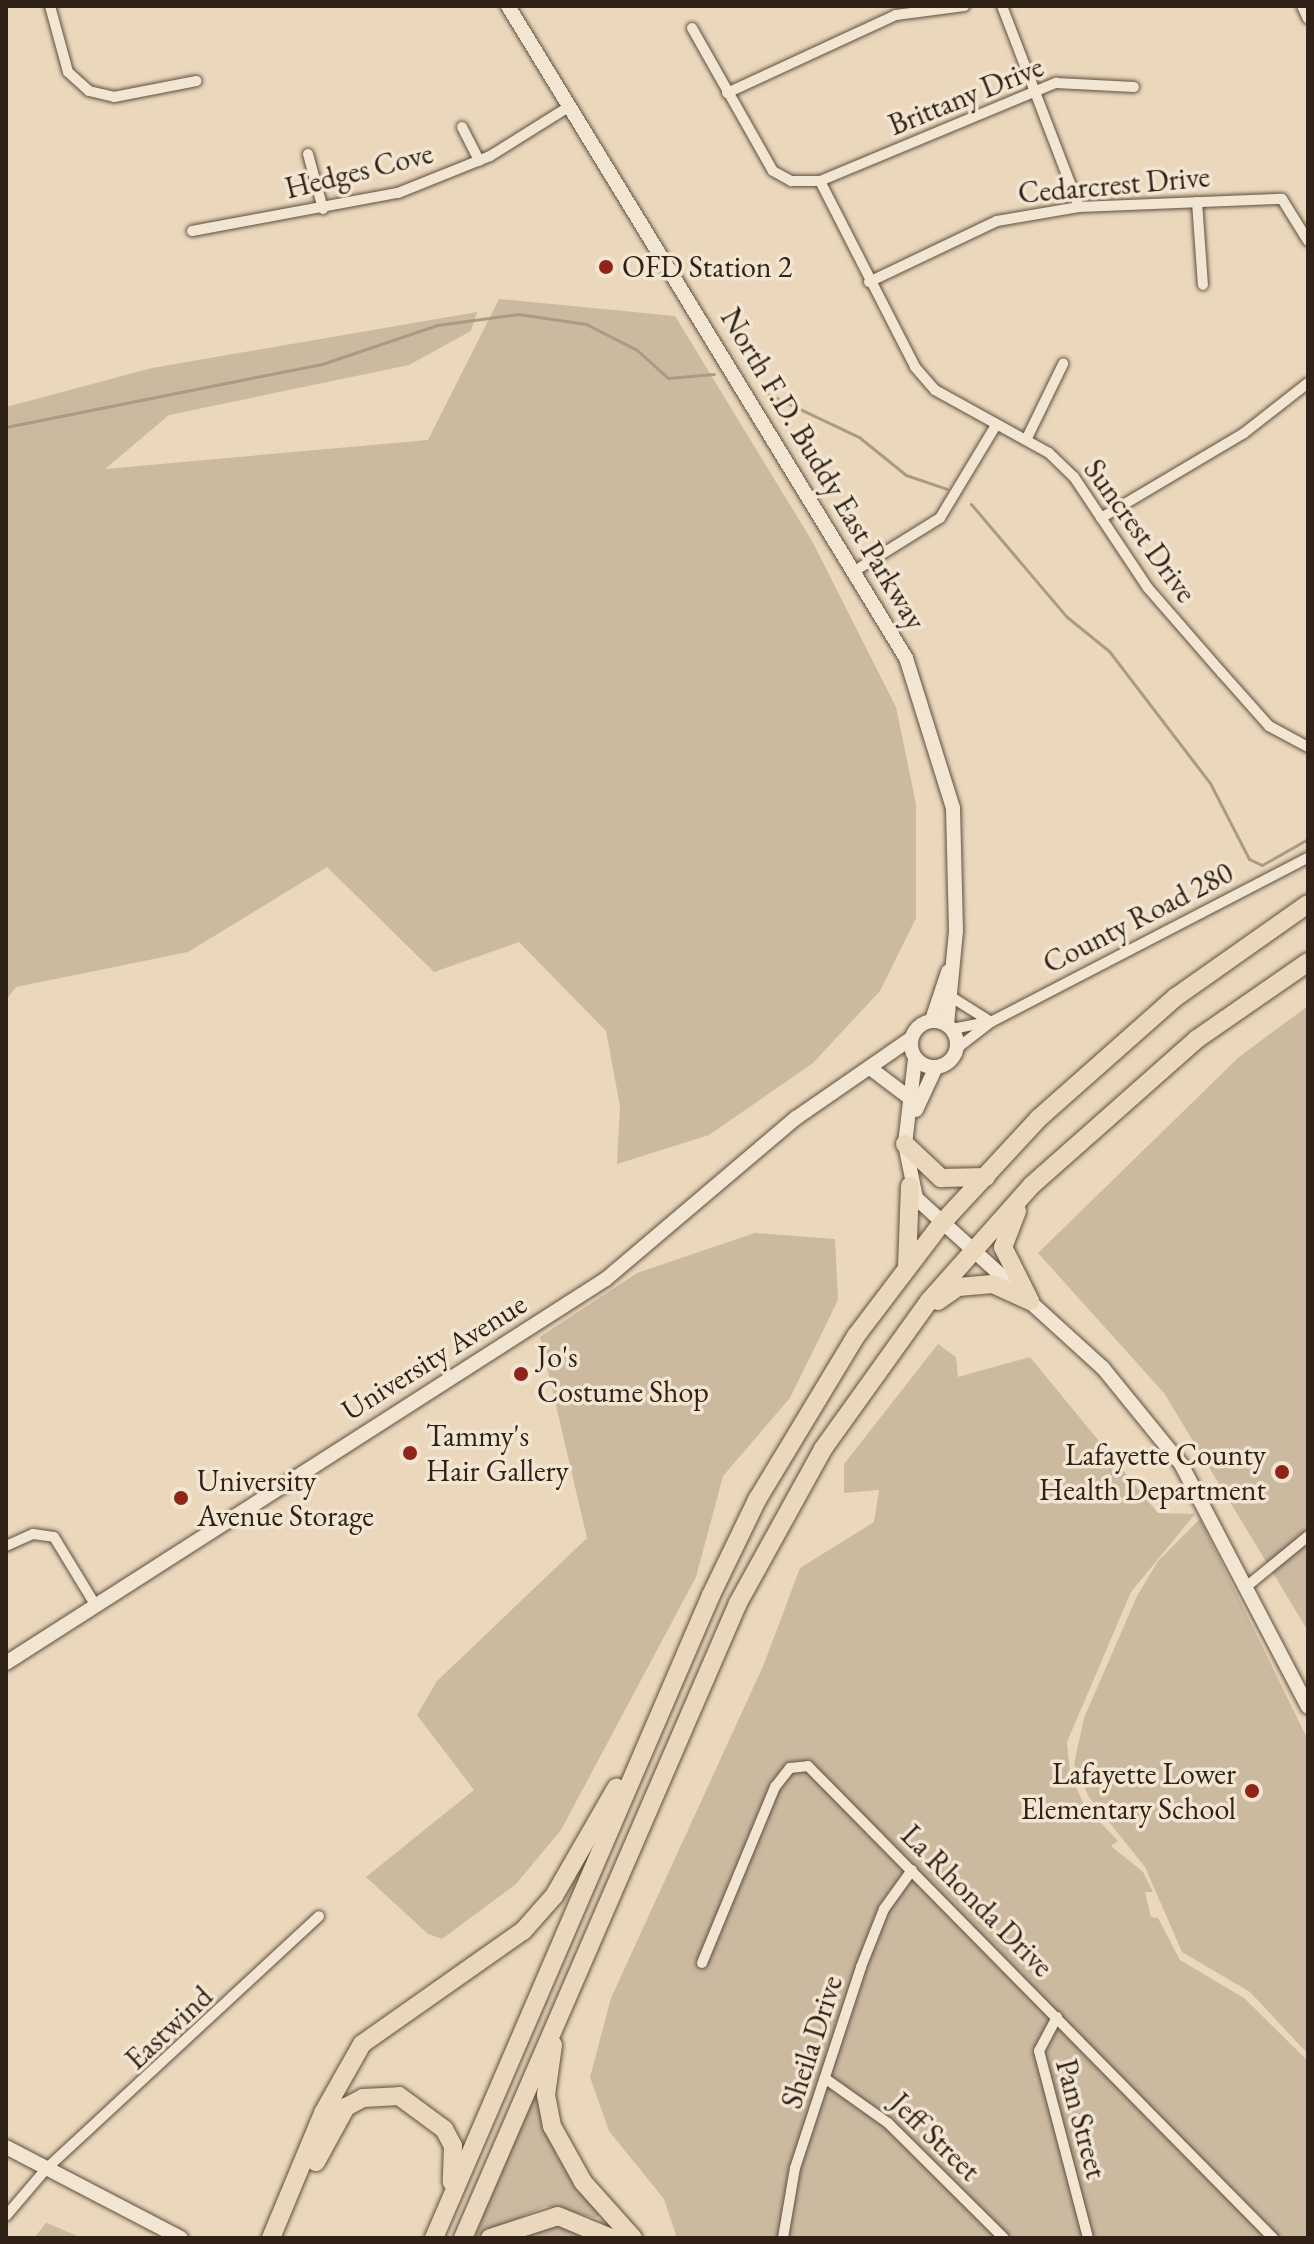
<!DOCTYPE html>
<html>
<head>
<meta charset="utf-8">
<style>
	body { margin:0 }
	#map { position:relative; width:1314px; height:2244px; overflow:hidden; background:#ebd8bc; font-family:"EB Garamond",serif }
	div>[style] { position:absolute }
	.green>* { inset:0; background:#cbb9a0 }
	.stream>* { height:3px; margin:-1.5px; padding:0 1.5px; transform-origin:1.5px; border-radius:1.5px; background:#ab9a84 }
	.roads { filter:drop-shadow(0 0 2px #5e4f40) drop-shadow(0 0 2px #5e4f40) }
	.street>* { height:10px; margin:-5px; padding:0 5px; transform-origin:5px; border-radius:5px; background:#f2e6d3 }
	.secondary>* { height:14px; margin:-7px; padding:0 7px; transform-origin:7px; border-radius:7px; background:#f2e6d3 }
	.secondary>.ring { margin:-7px; padding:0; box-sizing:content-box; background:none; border:14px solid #f2e6d3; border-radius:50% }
	.highway>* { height:18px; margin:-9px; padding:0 9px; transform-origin:9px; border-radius:9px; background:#ebd8bc }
	.dots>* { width:22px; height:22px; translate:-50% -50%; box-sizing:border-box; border:4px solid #f2e6d3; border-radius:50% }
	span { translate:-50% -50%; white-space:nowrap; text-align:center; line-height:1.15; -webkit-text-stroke:7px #f2e6d3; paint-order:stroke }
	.street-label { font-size:30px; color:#2f2116 }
	.poi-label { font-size:30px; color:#2f2116 }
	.left { translate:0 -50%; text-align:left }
	.right { translate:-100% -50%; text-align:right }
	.frame { position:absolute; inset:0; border:8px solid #2f2116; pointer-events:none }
</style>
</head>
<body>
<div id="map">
	<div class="green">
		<div style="clip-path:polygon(499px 299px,675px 316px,812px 541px,896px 707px,916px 804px,916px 918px,880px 991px,813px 1063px,709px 1135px,617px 1164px,620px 1106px,606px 1031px,519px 942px,434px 972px,327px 867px,188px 952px,16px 987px,6px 1000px,6px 407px,152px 368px,477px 312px,471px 331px,409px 365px,169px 415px,105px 469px,428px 440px)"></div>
		<div style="clip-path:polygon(1308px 1006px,1308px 1631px,1164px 1393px,1038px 1253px,1239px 1057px)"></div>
		<div style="clip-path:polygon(755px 1233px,835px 1239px,838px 1300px,790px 1398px,723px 1476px,696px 1577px,561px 1830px,516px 1884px,442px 1939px,428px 1934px,366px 1877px,474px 1790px,417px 1715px,437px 1681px,587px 1538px,540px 1337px,637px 1273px)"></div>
		<div style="clip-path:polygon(938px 1344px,956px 1357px,958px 1377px,1030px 1357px,1158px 1513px,1195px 1514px,1131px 1592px,1067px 1742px,1070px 1773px,1084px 1805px,1118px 1841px,1111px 1846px,1143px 1872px,1153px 1892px,1145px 1892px,1151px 1917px,1158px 1918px,1180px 1960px,1244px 1998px,1308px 2061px,1308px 2238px,677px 2238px,664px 2199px,609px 2131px,590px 2077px,611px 1998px,764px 1664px,800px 1568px,874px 1522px,879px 1490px,844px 1493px,844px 1464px)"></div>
		<div style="clip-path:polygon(1200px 1519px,1308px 1740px,1308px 2054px,1250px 1992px,1182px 1952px,1145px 1867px,1089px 1797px,1074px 1764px,1084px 1718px,1137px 1596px,1158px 1561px)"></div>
		<div style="clip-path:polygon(537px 2087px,557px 2157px,601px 2212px,596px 2218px,546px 2206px,474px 2238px)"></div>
		<div style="clip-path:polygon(546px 2221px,603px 2238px,499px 2238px)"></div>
		<div style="clip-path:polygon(46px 2223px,47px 2223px,82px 2238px,34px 2238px)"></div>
	</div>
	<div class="stream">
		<div style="left:762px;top:391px;width:107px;rotate:25.4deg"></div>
		<div style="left:859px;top:437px;width:60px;rotate:39deg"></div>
		<div style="left:906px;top:475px;width:43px;rotate:18.9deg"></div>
		<div style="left:6px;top:427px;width:322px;rotate:-11.3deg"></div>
		<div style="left:322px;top:364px;width:121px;rotate:-18.7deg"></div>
		<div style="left:437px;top:325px;width:82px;rotate:-7.7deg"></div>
		<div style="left:518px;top:314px;width:69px;rotate:8.4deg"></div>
		<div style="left:586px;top:324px;width:57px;rotate:27deg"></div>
		<div style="left:637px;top:350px;width:42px;rotate:42.1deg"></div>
		<div style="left:668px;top:378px;width:46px;rotate:-5deg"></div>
		<div style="left:971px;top:504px;width:148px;rotate:49.7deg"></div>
		<div style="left:1067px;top:617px;width:54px;rotate:39deg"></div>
		<div style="left:1109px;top:651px;width:166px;rotate:52.6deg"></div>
		<div style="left:1210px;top:783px;width:85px;rotate:62.8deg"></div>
		<div style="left:1249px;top:859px;width:14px;rotate:25deg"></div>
		<div style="left:1262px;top:865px;width:53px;rotate:-29.5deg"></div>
	</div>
	<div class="roads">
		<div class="street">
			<div style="left:50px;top:6px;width:68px;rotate:74.7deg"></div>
			<div style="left:68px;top:72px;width:28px;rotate:42deg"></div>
			<div style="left:89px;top:91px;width:26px;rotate:13deg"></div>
			<div style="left:114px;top:97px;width:84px;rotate:-11deg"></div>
			<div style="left:1002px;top:6px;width:215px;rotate:69deg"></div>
			<div style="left:1302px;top:6px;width:14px;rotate:65deg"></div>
			<div style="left:692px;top:28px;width:164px;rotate:60.5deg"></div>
			<div style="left:773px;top:171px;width:21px;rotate:29deg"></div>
			<div style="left:791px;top:181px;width:29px"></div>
			<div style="left:820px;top:181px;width:256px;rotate:-22.6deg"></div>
			<div style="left:1056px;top:83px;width:78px;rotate:2.9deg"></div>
			<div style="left:727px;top:93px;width:186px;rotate:-24.8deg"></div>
			<div style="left:896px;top:15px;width:69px;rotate:-7.5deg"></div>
			<div style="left:462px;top:127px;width:38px;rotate:63deg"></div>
			<div style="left:308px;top:154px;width:57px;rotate:74.7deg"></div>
			<div style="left:820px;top:181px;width:209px;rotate:62.9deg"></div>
			<div style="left:915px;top:367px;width:30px;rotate:49deg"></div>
			<div style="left:935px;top:390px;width:130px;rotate:28.9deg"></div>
			<div style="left:1049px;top:453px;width:35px;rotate:44deg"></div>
			<div style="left:1074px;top:477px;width:133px;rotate:56.3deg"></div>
			<div style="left:1148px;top:588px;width:113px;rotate:49deg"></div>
			<div style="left:1222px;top:673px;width:71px;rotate:48.4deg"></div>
			<div style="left:1269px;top:726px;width:44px;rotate:28.3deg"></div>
			<div style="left:1197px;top:202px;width:83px;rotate:85.9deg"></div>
			<div style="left:192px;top:231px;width:209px;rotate:-10.5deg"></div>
			<div style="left:398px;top:193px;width:99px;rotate:-21.9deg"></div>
			<div style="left:490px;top:156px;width:94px;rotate:-32deg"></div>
			<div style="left:869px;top:282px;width:142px;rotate:-25.5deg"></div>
			<div style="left:997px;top:221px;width:83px;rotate:-9.7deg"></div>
			<div style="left:1079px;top:207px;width:203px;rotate:-2.3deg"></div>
			<div style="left:1282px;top:199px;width:49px;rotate:58.2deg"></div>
			<div style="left:1026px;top:440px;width:85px;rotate:-64deg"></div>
			<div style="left:1101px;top:518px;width:166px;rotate:-30.7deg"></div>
			<div style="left:1244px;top:433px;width:81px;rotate:-38deg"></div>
			<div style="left:856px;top:570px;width:99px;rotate:-31.8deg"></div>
			<div style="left:940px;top:518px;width:109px;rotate:-58.9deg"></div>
			<div style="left:953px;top:998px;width:45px;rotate:32.3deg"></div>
			<div style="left:952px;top:1029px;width:38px;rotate:-11deg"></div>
			<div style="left:956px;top:1049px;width:44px;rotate:-37.6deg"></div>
			<div style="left:991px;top:1022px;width:357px;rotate:-27.4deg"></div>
			<div style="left:6px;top:1546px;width:30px;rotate:-24deg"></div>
			<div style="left:33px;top:1534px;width:21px;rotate:8deg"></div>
			<div style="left:54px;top:1537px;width:81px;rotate:58.7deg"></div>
			<div style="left:1246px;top:1587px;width:80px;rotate:-39.4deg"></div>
			<div style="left:702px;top:1963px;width:191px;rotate:-67.5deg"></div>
			<div style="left:775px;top:1787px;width:24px;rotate:-52deg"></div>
			<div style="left:790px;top:1768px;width:18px;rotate:-6deg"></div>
			<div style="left:808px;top:1766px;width:663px;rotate:45.43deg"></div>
			<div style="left:1057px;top:2017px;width:38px;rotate:118deg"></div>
			<div style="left:1039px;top:2051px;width:193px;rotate:75.3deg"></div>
			<div style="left:826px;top:2079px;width:76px;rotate:35.4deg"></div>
			<div style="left:888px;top:2123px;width:163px;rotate:44.8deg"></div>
			<div style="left:6px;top:2216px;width:62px;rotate:-49.6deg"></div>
			<div style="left:46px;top:2169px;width:372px;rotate:-42.8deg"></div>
			<div style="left:783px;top:2238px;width:71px;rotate:-80.3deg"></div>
			<div style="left:795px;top:2168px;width:212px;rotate:-71.8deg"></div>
			<div style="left:861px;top:1967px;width:62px;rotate:-68.4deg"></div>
			<div style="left:884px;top:1909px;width:48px;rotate:-54.3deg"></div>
		</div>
		<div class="secondary">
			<div style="left:508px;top:6px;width:764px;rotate:58.6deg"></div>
			<div style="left:906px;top:658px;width:157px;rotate:72.6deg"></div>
			<div style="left:953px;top:808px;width:123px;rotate:88.6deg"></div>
			<div style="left:956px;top:931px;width:93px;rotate:95.5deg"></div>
			<div style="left:932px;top:1020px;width:51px;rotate:-71.6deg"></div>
			<div class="ring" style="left:911px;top:1021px;width:32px;height:32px"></div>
			<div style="left:915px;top:1059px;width:86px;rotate:96.7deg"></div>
			<div style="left:905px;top:1144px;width:55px;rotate:78.5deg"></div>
			<div style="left:916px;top:1198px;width:253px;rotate:42.3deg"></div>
			<div style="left:1103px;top:1368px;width:124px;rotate:50.9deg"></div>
			<div style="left:1181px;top:1464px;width:274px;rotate:62.4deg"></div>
			<div style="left:870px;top:1068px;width:51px;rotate:37.1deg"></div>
			<div style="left:916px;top:1110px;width:47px;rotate:-65.1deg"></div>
			<div style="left:6px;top:1663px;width:712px;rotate:-32.62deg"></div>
			<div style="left:606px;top:1279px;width:249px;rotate:-40.3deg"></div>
			<div style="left:796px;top:1118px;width:139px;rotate:-34.7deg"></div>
			<div style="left:6px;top:2147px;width:197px;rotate:27.5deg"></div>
		</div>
		<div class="highway">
			<div style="left:905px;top:1144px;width:50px;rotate:43.4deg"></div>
			<div style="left:941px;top:1178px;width:45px;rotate:-1.3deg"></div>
			<div style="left:1017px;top:1211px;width:39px;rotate:111deg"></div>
			<div style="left:1003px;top:1247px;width:58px;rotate:63.4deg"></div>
			<div style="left:907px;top:1267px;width:81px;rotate:-87.9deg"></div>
			<div style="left:938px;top:1301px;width:24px;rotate:-35deg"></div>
			<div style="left:958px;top:1287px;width:35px;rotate:-5deg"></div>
			<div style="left:993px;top:1284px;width:41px;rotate:24.7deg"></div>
			<div style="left:553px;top:2045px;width:50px;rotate:98deg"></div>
			<div style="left:546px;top:2095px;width:32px;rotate:79deg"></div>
			<div style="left:552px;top:2126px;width:64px;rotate:61deg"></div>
			<div style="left:583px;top:2182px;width:75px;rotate:48.2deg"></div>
			<div style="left:316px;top:2162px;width:63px;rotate:-61.4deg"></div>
			<div style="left:346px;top:2107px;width:19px;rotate:-28deg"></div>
			<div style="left:363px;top:2098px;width:36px;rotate:-3deg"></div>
			<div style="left:399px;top:2096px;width:56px;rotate:36.3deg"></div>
			<div style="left:444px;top:2129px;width:19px;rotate:62deg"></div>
			<div style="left:453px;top:2146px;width:36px;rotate:92deg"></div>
			<div style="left:271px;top:2238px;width:135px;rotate:-67.4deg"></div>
			<div style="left:323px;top:2113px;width:79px;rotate:-60.5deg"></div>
			<div style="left:362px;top:2044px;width:197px;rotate:-35.1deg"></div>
			<div style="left:523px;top:1931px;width:47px;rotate:-48.5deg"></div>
			<div style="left:554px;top:1896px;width:125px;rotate:-60.1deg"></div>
			<div style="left:434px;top:2238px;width:700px;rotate:-66.69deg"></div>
			<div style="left:711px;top:1595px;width:106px;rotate:-64.2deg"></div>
			<div style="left:757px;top:1500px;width:192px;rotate:-58.9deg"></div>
			<div style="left:856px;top:1336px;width:141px;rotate:-52.8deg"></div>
			<div style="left:941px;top:1224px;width:144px;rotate:-47.2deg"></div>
			<div style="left:1039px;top:1118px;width:183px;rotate:-41.5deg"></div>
			<div style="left:1176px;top:997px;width:161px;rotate:-35.2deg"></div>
			<div style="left:463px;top:2238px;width:692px;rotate:-66.58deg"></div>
			<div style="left:738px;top:1603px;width:176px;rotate:-61.1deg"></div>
			<div style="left:823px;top:1449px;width:182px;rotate:-54.4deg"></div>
			<div style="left:929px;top:1301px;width:155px;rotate:-48.4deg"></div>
			<div style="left:1032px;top:1185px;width:220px;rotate:-41.5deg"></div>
			<div style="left:1197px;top:1039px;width:135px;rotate:-34.7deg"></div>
			<div style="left:490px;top:2238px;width:71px;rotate:-17.9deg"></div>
			<div style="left:558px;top:2216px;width:57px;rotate:22.5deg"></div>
		</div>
	</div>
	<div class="dots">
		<div style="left:606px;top:267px;background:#8f2418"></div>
		<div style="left:521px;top:1374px;background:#8f2418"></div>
		<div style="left:410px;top:1453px;background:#8f2418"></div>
		<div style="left:1282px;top:1472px;background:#8f2418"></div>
		<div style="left:181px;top:1498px;background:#8f2418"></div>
		<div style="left:1252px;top:1791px;background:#8f2418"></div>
	</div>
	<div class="street-label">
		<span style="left:966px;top:96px;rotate:-22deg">Brittany Drive</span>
		<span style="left:359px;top:171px;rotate:-14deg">Hedges Cove</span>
		<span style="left:1114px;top:185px;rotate:-5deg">Cedarcrest Drive</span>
		<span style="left:823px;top:469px;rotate:59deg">North F.D. Buddy East Parkway</span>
		<span style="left:1140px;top:531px;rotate:54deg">Suncrest Drive</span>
		<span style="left:1138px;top:918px;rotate:-27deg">County Road 280</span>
		<span style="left:434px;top:1357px;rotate:-32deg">University Avenue</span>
		<span style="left:977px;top:1901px;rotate:45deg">La Rhonda Drive</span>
		<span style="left:169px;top:2028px;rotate:-43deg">Eastwind</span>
		<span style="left:812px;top:2042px;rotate:-72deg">Sheila Drive</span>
		<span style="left:1081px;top:2119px;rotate:75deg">Pam Street</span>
		<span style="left:935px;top:2137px;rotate:44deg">Jeff Street</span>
	</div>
	<div class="poi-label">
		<span class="left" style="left:622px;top:267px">OFD Station 2</span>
		<span class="left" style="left:537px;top:1374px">Jo's<br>Costume Shop</span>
		<span class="left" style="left:426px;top:1453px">Tammy's<br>Hair Gallery</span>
		<span class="right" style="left:1266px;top:1472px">Lafayette County<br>Health Department</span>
		<span class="left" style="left:197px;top:1498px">University<br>Avenue Storage</span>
		<span class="right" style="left:1236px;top:1791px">Lafayette Lower<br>Elementary School</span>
	</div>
	<div class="frame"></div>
</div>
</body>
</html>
